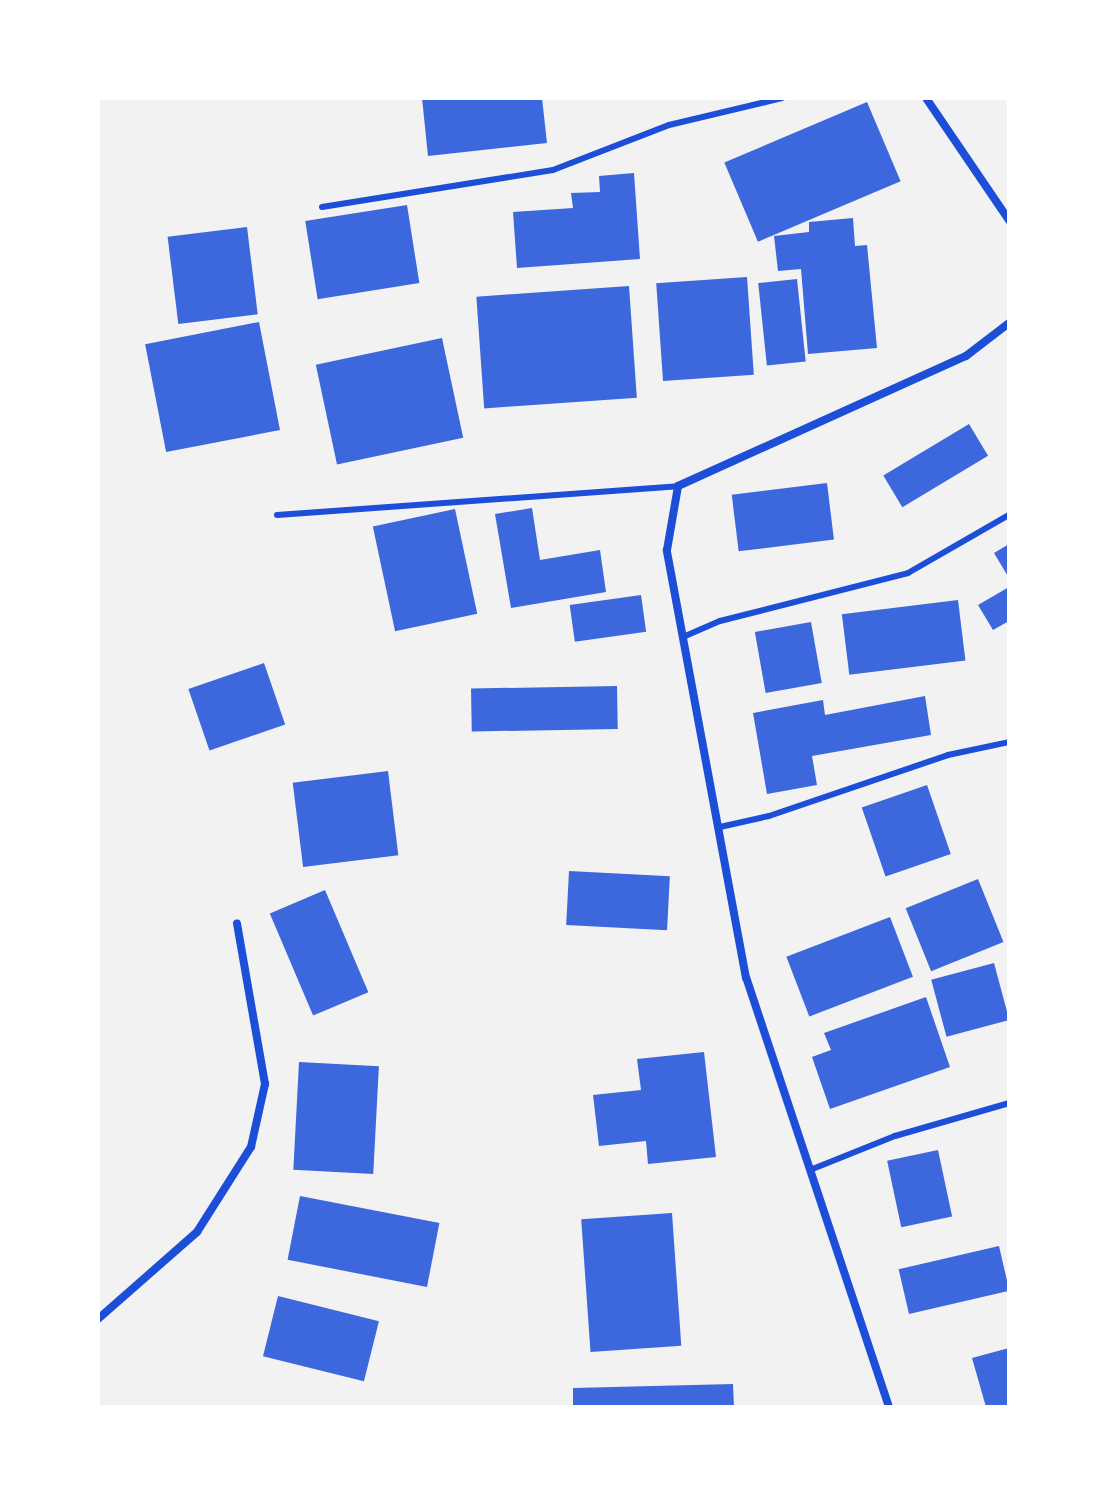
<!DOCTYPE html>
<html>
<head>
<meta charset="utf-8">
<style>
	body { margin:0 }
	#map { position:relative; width:1107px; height:1505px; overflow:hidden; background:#f2f2f2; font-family:"DejaVu Sans",sans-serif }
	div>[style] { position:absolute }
	.building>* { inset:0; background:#3d67dc; transform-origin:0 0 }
	.service>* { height:6px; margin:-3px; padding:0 3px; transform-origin:3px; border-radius:3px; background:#1d4ed8 }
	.minor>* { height:8px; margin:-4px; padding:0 4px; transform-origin:4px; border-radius:4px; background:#1d4ed8 }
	span { translate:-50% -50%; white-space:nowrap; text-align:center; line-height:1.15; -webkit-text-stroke:8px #fff; paint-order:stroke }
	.frame { position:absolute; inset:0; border:100px solid #fff; pointer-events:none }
</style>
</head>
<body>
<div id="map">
	<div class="building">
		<div style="clip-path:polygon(422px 98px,542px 98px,547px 143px,428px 156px)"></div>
		<div style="left:867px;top:102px;width:86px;height:155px;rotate:67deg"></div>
		<div style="clip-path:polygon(634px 173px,640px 259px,517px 268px,513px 212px,573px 208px,571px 193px,600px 192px,599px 176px)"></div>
		<div style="left:407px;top:205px;width:79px;height:103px;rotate:81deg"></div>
		<div style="clip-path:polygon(853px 218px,855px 246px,867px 245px,877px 348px,808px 354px,801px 269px,778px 271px,774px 236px,809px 232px,809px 222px)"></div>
		<div style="left:247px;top:227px;width:88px;height:80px;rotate:83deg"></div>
		<div style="left:747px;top:277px;width:98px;height:91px;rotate:86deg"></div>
		<div style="left:797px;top:279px;width:83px;height:39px;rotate:84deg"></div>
		<div style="left:629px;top:286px;width:112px;height:153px;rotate:86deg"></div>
		<div style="left:259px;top:322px;width:110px;height:116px;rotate:79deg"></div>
		<div style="left:442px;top:338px;width:102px;height:129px;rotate:78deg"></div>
		<div style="left:969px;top:424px;width:37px;height:100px;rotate:59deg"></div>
		<div style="left:827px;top:483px;width:57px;height:96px;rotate:83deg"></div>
		<div style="clip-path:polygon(532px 508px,540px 560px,600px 550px,606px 592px,511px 608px,495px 514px)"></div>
		<div style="left:455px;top:509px;width:107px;height:84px;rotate:78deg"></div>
		<div style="clip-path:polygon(1009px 544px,1009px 578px,994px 553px)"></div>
		<div style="clip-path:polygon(1009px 587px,1009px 621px,993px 630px,978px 605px)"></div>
		<div style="left:641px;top:595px;width:37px;height:72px;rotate:82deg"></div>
		<div style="left:958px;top:600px;width:61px;height:117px;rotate:83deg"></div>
		<div style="left:811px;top:622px;width:62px;height:57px;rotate:80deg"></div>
		<div style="left:264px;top:663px;width:65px;height:80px;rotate:71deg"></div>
		<div style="left:617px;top:686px;width:43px;height:146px;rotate:89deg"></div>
		<div style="clip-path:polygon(925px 696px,931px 735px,812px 756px,817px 785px,767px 794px,753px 713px,823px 700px,825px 715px)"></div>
		<div style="left:388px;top:771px;width:85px;height:96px;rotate:83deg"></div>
		<div style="left:927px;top:785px;width:73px;height:69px;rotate:71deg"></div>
		<div style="left:569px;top:871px;width:101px;height:54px;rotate:3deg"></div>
		<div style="left:978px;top:879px;width:68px;height:78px;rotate:68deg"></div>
		<div style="left:325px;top:890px;width:111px;height:60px;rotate:67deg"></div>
		<div style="left:890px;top:917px;width:64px;height:111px;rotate:69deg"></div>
		<div style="left:994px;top:963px;width:59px;height:65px;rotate:75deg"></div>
		<div style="clip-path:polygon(926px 997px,950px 1067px,830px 1109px,812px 1057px,831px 1050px,824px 1033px)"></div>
		<div style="clip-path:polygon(704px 1052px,716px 1157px,648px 1164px,646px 1141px,599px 1146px,593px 1095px,641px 1090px,637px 1059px)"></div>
		<div style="left:299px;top:1062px;width:80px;height:108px;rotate:3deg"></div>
		<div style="left:938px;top:1150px;width:68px;height:52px;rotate:78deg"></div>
		<div style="left:300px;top:1196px;width:142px;height:65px;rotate:11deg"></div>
		<div style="left:672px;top:1213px;width:133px;height:91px;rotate:86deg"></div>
		<div style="left:999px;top:1246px;width:46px;height:103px;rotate:77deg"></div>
		<div style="left:278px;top:1296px;width:104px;height:62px;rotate:14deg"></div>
		<div style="clip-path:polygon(1009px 1348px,1009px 1407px,986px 1407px,972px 1358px)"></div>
		<div style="clip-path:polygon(733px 1384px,734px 1407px,573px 1407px,573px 1388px)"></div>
	</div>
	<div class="service">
		<div style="left:322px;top:207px;width:234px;rotate:-9.1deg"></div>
		<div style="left:553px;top:170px;width:124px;rotate:-21.2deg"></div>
		<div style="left:669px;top:125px;width:116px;rotate:-13.4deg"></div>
		<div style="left:277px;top:515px;width:402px;rotate:-4.1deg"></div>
		<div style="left:683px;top:637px;width:40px;rotate:-23.4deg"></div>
		<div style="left:720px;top:621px;width:194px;rotate:-14.3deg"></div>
		<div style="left:908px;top:573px;width:116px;rotate:-29.9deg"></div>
		<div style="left:720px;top:827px;width:50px;rotate:-12.7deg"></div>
		<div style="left:769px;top:816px;width:189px;rotate:-18.8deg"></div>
		<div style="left:948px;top:755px;width:62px;rotate:-12deg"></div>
		<div style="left:810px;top:1170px;width:92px;rotate:-21.8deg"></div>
		<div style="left:895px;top:1136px;width:119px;rotate:-16.1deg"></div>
	</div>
	<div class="minor">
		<div style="left:926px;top:98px;width:148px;rotate:55.8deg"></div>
		<div style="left:98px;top:1319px;width:132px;rotate:-41.3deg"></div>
		<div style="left:197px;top:1232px;width:101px;rotate:-57.6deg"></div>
		<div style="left:251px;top:1147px;width:65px;rotate:-77.5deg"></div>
		<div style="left:265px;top:1084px;width:163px;rotate:-99.9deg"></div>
		<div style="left:889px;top:1407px;width:452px;rotate:-108.4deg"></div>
		<div style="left:746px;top:978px;width:435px;rotate:-100.5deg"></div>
		<div style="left:667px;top:550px;width:65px;rotate:-80.2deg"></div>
		<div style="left:678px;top:486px;width:316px;rotate:-24.3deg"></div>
		<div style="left:966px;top:356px;width:54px;rotate:-37.5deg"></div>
	</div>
	<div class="frame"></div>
</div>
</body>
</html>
